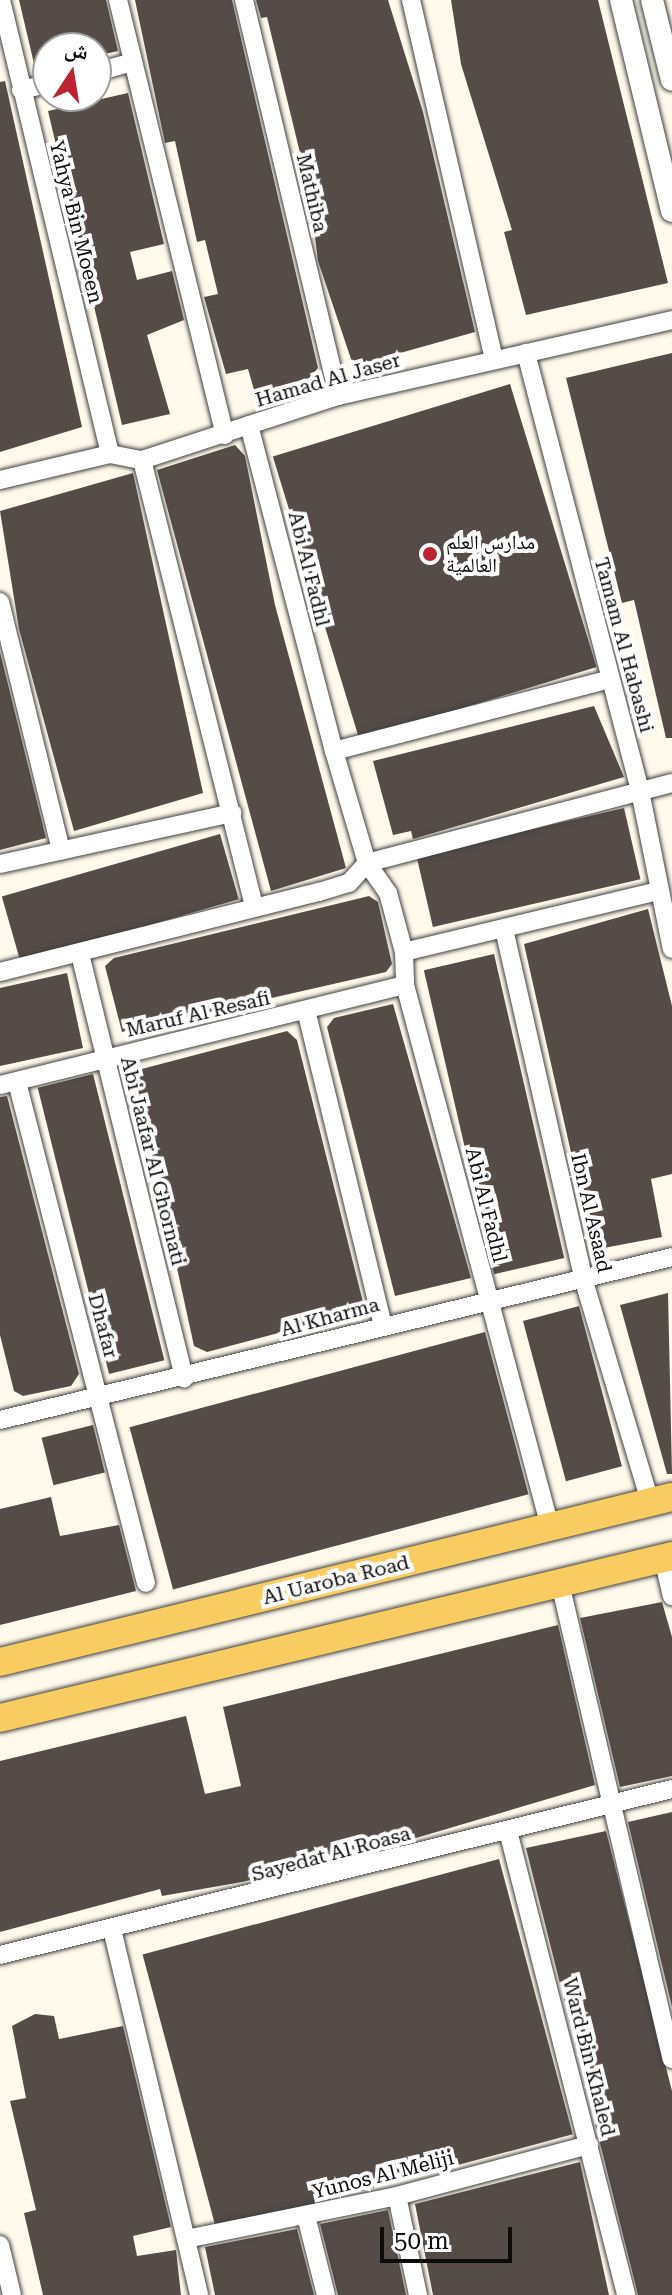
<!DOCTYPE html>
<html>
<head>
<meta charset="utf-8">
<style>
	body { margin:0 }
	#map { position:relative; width:672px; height:2295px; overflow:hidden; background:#fffaeb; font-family:"Roboto Serif","Noto Naskh Arabic",serif }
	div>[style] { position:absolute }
	.building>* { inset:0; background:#554c48; transform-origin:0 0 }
	.roads { filter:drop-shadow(0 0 2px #3f3f3f) drop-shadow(0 0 2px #3f3f3f) }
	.minor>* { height:18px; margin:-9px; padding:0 9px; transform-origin:9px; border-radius:9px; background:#fff }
	.tertiary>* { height:22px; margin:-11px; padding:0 11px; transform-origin:11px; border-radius:11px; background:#fff }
	.primary>* { height:28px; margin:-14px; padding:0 14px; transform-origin:14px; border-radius:14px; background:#f9cc61 }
	.dots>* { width:22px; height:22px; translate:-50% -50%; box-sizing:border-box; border:4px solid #fff; border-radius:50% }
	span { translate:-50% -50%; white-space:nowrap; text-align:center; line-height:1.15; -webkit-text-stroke:8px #fff; paint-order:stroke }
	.street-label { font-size:20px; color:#0c0c0c }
	.poi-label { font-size:20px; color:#0c0c0c }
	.left { translate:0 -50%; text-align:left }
	.north { position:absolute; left:32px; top:32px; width:80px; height:80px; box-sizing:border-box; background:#fff; border:2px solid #9e9e9e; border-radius:50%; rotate:12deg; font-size:22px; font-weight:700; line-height:32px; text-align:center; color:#0c0c0c }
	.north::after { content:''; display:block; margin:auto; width:28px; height:36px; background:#bc2433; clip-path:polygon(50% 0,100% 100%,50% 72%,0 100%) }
	.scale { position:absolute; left:380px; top:2227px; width:132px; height:36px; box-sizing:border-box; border:4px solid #0c0c0c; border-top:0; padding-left:10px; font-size:24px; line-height:28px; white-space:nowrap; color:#0c0c0c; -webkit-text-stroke:6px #fff; paint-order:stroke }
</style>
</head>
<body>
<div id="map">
	<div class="building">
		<div style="clip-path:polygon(19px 0,106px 0,118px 51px,96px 56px,96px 48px,48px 48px,48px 69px,36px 72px)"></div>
		<div style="clip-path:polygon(135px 0,232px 0,318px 368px,309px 378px,255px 393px,248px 369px,226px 374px,204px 297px,218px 294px,205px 240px,197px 242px,175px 141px,165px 143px)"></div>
		<div style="clip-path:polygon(256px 0,388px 0,423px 112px,475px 332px,361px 364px,351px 359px,318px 261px,309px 190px,267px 17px,261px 18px)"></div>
		<div style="clip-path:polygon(451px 0,598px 0,668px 283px,526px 315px,504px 232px,512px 230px,461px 64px)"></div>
		<div style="clip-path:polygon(5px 81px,82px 427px,0 452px,0 82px)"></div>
		<div style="clip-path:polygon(128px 93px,164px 244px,130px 252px,137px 280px,172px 271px,184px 320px,147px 335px,170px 414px,122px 425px,48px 111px)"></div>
		<div style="clip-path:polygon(672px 353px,672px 738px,666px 738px,634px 600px,622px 603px,566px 378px)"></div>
		<div style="left:510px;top:384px;width:296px;height:248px;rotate:73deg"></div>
		<div style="clip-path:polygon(235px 445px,245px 456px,275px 605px,346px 868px,271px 891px,157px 470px)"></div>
		<div style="clip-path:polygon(133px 473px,203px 793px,74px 831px,19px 629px,0 511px)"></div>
		<div style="clip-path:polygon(0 652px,46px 838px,0 850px)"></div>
		<div style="clip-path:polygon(594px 706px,624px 777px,413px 839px,411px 831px,393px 835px,373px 761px)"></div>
		<div style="left:624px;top:808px;width:73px;height:213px;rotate:77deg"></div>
		<div style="left:220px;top:834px;width:68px;height:227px;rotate:74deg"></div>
		<div style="clip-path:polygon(369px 896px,378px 902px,392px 964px,386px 972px,122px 1032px,105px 966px,114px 958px)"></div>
		<div style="clip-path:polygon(648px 909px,672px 1006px,672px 1174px,651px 1179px,662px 1237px,593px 1250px,524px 944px)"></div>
		<div style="left:494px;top:954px;width:312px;height:72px;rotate:77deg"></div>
		<div style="clip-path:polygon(67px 973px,83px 1048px,0 1066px,0 988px)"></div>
		<div style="clip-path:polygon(393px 1004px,471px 1278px,395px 1296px,327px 1027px,334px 1018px)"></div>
		<div style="clip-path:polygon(287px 1031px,297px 1040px,365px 1310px,207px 1352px,194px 1346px,134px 1071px)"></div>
		<div style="left:93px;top:1074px;width:295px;height:57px;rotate:76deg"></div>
		<div style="clip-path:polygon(7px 1096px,79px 1374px,71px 1386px,23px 1396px,14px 1391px,0 1335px,0 1097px)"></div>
		<div style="clip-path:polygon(668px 1293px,672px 1474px,667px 1474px,620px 1305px)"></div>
		<div style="left:579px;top:1306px;width:166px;height:58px;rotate:75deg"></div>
		<div style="left:485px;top:1332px;width:168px;height:368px;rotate:75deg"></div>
		<div style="left:93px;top:1425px;width:49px;height:53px;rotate:76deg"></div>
		<div style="clip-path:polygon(51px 1497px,60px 1536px,119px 1525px,136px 1591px,0 1625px,0 1509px)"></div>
		<div style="clip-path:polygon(662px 1602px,672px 1637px,672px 1776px,620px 1787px,580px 1618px)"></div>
		<div style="clip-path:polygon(558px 1625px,595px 1785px,372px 1851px,242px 1882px,162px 1896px,160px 1889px,0 1932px,0 1761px,186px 1716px,205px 1794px,241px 1786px,223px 1707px)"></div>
		<div style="clip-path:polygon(672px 1812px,672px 2007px,628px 1822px)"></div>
		<div style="clip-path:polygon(606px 1831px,672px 2091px,672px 2295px,638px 2295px,526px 1848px)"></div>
		<div style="left:499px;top:1859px;width:285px;height:369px;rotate:75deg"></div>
		<div style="clip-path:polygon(35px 2014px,54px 2016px,59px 2039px,123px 2026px,171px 2227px,133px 2236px,137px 2256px,176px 2250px,181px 2295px,43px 2295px,24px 2213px,36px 2210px,10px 2101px,26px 2098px,12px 2026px)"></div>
		<div style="clip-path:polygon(580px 2162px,609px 2295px,433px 2295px,415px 2204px)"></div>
		<div style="clip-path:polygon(388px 2210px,406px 2295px,338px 2295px,320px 2224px)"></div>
		<div style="clip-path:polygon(297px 2229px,314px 2295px,215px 2295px,205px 2247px)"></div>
	</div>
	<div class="roads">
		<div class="minor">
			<div style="left:1px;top:0;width:467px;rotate:76.5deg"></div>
			<div style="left:118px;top:0;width:448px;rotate:76.2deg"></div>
			<div style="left:244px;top:0;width:407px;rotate:76.6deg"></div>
			<div style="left:411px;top:0;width:368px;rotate:77deg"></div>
			<div style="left:96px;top:72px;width:38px;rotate:-15deg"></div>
			<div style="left:21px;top:90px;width:28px;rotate:-13deg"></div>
			<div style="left:526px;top:353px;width:453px;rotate:75.4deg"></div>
			<div style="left:640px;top:791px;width:161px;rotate:78.6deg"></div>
			<div style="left:249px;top:425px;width:337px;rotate:75.4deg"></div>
			<div style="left:334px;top:751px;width:117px;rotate:73.6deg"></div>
			<div style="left:367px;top:863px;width:37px;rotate:55deg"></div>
			<div style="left:388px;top:893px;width:61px;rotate:74.8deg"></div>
			<div style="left:404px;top:952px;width:33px;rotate:88deg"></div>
			<div style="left:405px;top:985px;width:561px;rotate:75.02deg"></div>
			<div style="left:142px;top:460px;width:461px;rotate:75.9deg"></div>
			<div style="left:0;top:480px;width:113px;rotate:-13.3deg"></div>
			<div style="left:110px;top:454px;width:33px;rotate:11deg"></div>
			<div style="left:142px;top:460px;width:206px;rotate:-18.1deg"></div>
			<div style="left:338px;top:396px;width:343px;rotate:-12.8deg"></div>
			<div style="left:0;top:602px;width:256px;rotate:76.2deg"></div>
			<div style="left:334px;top:751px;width:285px;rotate:-14.6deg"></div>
			<div style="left:0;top:864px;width:238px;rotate:-12.4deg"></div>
			<div style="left:504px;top:929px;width:358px;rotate:77.2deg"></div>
			<div style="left:583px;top:1278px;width:234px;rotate:73.3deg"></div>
			<div style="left:404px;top:952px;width:261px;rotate:-13.5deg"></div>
			<div style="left:80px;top:954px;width:437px;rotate:76.2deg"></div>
			<div style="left:0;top:972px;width:329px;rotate:-14.1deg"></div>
			<div style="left:319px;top:892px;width:31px;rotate:-17deg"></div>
			<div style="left:349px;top:883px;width:27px;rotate:-48deg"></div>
			<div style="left:367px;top:863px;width:315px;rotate:-14.7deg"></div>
			<div style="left:306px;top:1010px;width:324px;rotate:76.3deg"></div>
			<div style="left:17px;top:1082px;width:517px;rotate:75.56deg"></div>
			<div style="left:0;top:1085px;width:417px;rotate:-13.9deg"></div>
			<div style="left:0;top:1420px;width:691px;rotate:-13.63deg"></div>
			<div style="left:663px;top:1558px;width:39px;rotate:77deg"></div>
			<div style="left:559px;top:1579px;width:493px;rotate:76.8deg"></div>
			<div style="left:508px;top:1831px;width:479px;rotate:75.7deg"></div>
			<div style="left:112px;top:1929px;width:376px;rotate:76.6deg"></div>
			<div style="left:0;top:1955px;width:692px;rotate:-13.88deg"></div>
			<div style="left:397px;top:2196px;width:101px;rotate:78deg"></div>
			<div style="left:306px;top:2216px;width:81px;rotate:75.8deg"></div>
			<div style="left:186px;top:2239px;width:215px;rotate:-11.5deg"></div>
			<div style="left:397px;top:2196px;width:199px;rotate:-14.9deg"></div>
			<div style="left:0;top:2245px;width:51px;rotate:76.5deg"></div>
		</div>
		<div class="tertiary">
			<div style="left:621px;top:0;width:217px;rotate:76.4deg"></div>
			<div style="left:652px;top:0;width:82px;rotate:76deg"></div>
		</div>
		<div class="primary">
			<div style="left:0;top:1662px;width:692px;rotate:-13.8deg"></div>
			<div style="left:0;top:1718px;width:691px;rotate:-13.55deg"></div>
		</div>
	</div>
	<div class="dots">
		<div style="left:430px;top:554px;background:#bc2433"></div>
	</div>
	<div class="street-label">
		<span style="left:312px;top:193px;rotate:77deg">Mathiba</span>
		<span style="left:76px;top:222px;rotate:76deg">Yahya Bin Moeen</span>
		<span style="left:328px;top:380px;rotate:-16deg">Hamad Al Jaser</span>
		<span style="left:309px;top:569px;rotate:76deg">Abi Al Fadhl</span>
		<span style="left:624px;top:645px;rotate:75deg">Tamam Al Habashi</span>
		<span style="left:198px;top:1014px;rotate:-13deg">Maruf Al Resafi</span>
		<span style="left:153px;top:1161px;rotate:76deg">Abi Jaafar Al Ghornati</span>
		<span style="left:486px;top:1205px;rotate:76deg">Abi Al Fadhl</span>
		<span style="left:591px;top:1213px;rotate:77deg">Ibn Al Asaad</span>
		<span style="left:330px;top:1317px;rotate:-15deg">Al Kharma</span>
		<span style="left:103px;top:1326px;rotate:75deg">Dhafar</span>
		<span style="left:336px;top:1580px;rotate:-14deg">Al Uaroba Road</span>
		<span style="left:331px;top:1854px;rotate:-15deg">Sayedat Al Roasa</span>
		<span style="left:589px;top:2057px;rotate:76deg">Ward Bin Khaled</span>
		<span style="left:383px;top:2175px;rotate:-14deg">Yunos Al Meliji</span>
	</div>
	<div class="poi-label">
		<span class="left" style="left:446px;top:554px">مدارس العلم<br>العالمية</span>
	</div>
	<div class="north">ش</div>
	<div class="scale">50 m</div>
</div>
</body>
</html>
